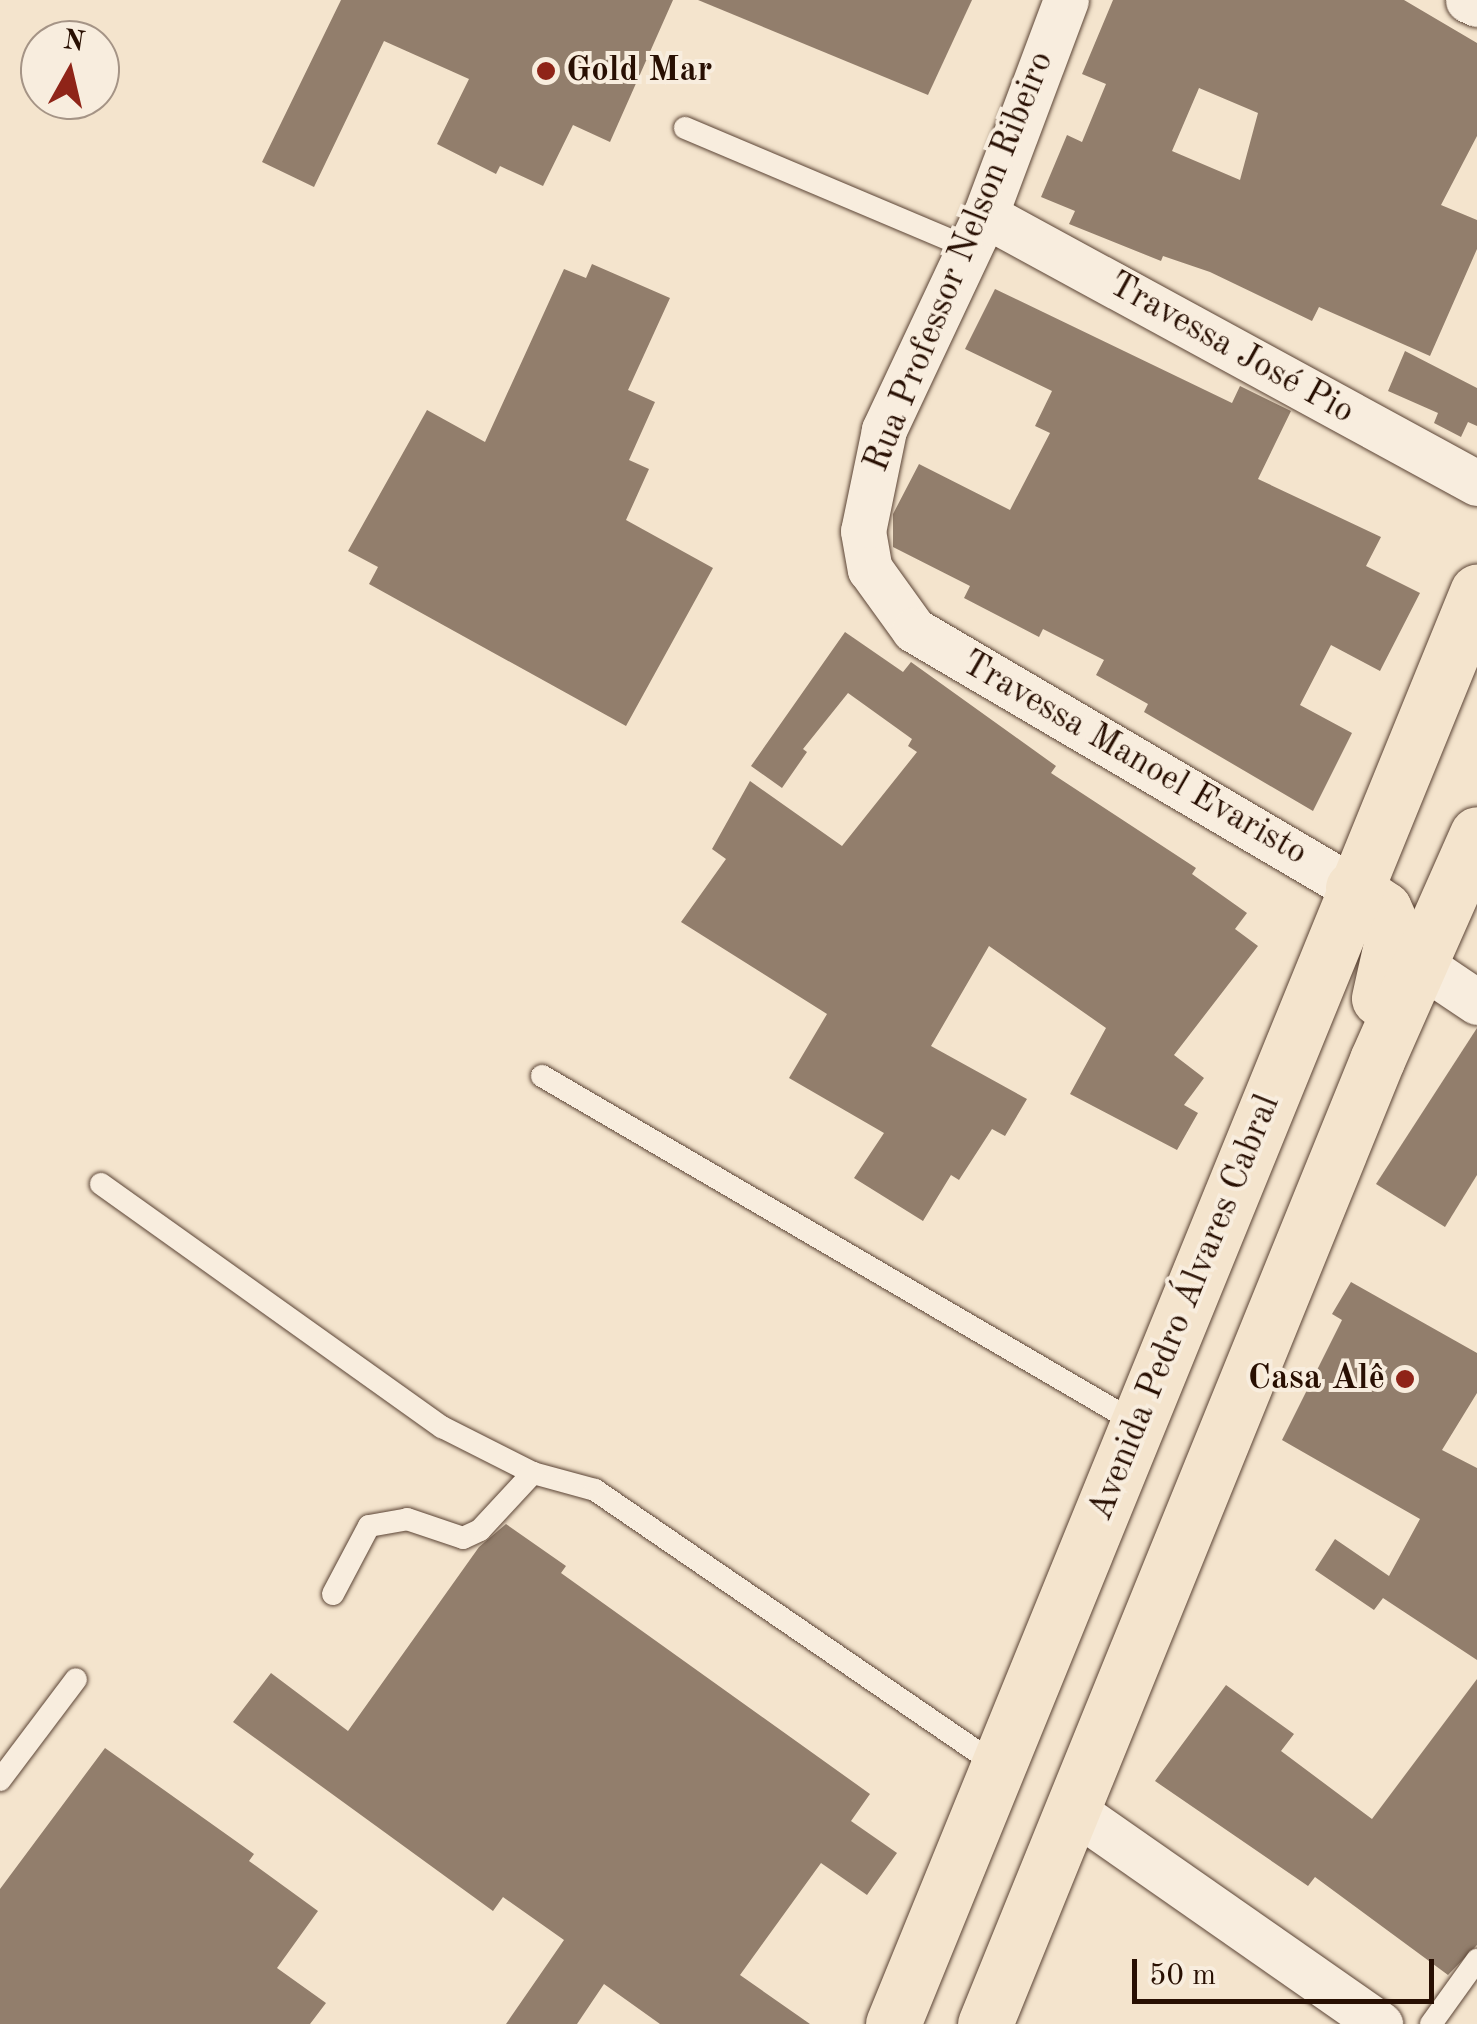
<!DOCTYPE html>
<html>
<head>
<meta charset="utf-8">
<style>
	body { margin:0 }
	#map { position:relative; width:1477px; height:2024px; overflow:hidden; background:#f4e4cd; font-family:"Old Standard TT",serif }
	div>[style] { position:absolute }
	.building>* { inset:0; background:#927e6c }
	.roads { filter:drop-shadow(0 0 2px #5b4435) drop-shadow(0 0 2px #5b4435) }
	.lane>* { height:22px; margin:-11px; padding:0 11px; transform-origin:11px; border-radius:11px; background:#f8edde }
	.street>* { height:45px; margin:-22.5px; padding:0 22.5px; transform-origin:22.5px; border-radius:22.5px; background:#f8edde }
	.primary>* { height:55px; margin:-27.5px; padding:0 27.5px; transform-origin:27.5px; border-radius:27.5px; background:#f4e4cd }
	.dots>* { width:28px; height:28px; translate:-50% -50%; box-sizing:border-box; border:5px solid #f8edde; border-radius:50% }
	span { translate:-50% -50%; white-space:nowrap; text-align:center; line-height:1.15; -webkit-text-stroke:8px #f8edde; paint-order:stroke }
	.poi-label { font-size:35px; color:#280f02; font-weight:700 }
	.left { translate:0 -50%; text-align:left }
	.right { translate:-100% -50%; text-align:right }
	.street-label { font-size:35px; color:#280f02 }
	.north { position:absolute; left:20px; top:20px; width:100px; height:100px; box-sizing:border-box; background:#f8edde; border:2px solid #a59486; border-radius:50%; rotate:8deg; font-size:28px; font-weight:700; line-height:40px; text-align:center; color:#280f02 }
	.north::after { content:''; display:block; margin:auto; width:35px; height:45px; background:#8f2418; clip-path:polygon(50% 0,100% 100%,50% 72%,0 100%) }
	.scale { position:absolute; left:1132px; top:1959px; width:302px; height:45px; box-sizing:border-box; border:5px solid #280f02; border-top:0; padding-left:12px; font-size:30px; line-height:35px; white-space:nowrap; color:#280f02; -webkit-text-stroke:8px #f8edde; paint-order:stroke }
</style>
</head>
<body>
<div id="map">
	<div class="building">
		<div style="clip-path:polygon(341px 0,673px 0,610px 142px,573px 125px,543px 186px,500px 166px,496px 174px,437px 144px,469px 79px,384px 41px,314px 187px,262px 162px)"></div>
		<div style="clip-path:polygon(698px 0,972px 0,928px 95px)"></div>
		<div style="clip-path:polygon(evenodd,1113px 0,1404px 0,1477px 43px,1477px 136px,1441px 205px,1477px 220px,1477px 249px,1430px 356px,1319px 307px,1312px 321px,1210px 272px,1163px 256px,1161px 261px,1069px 224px,1075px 211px,1041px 197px,1067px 135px,1082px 142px,1106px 84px,1082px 74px,1113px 0,1199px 88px,1258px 113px,1240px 180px,1172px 151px,1199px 88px)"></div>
		<div style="clip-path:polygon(592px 264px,670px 298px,628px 390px,655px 402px,629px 460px,649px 469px,626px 520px,713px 568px,626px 726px,369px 584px,378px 567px,348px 551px,427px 410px,485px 442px,564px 269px,586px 278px)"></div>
		<div style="clip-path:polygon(995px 289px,1232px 403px,1240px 386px,1291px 411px,1258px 479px,1381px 537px,1366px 566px,1420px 593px,1380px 671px,1331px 645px,1300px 705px,1352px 733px,1313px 811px,1144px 712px,1148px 704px,1096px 675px,1104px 660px,1043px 629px,1039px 637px,964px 598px,970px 586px,893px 547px,893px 514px,919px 464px,1010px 510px,1050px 433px,1035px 426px,1052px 391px,965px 349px)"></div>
		<div style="clip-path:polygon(1405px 351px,1477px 388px,1477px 426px,1468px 422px,1461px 437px,1434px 423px,1438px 413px,1388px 391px)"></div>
		<div style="clip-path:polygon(845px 632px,903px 672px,911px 662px,1056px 766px,1051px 773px,1196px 868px,1192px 874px,1247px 913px,1235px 929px,1258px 946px,1174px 1055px,1204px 1078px,1184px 1105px,1198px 1113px,1177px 1150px,1070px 1094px,1106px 1028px,989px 946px,931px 1046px,1027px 1099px,1005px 1136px,992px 1129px,959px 1180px,951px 1175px,923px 1221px,854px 1178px,884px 1133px,789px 1078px,827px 1014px,681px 922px,726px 859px,712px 849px,750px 781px,842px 846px,917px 752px,908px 746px,912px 739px,848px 693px,803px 749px,807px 752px,782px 788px,751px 766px)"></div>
		<div style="clip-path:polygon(1477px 1028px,1477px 1175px,1445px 1227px,1376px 1184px)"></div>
		<div style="clip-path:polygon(1351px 1282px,1477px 1353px,1477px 1393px,1442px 1450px,1477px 1468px,1477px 1660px,1383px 1598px,1374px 1610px,1315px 1570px,1335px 1539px,1389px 1576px,1420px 1519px,1282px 1440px,1342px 1320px,1332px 1314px)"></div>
		<div style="clip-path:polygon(506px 1524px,566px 1566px,561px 1573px,870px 1794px,851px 1821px,897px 1853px,867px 1895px,821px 1863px,740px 1975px,810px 2024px,660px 2024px,604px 1984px,577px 2024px,506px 2024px,564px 1940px,503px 1897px,493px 1911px,233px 1722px,271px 1673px,348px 1731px,479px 1547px)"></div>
		<div style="clip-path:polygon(1477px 1679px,1477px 1945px,1448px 1975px,1315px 1877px,1308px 1886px,1155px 1781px,1226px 1685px,1294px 1734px,1281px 1751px,1372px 1819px)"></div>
		<div style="clip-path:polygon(105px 1748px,254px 1854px,249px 1861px,318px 1911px,277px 1968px,326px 2003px,310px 2024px,0 2024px,0 1889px)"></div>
	</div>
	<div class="roads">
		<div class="lane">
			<div style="left:685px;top:128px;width:308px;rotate:22.9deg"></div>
			<div style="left:542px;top:1076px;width:690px;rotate:30.28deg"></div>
			<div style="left:101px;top:1184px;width:419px;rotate:35.5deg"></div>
			<div style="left:442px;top:1427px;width:102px;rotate:26.8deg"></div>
			<div style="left:533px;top:1473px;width:64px;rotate:15.3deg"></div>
			<div style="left:595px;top:1490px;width:491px;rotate:34.4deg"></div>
			<div style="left:333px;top:1594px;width:77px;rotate:-62.1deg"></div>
			<div style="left:369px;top:1526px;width:39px;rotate:-10deg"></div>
			<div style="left:407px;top:1519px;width:59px;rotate:18.7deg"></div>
			<div style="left:463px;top:1538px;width:19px;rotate:-25deg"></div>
			<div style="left:480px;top:1530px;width:78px;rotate:-47.1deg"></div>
			<div style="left:0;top:1780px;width:126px;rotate:-53deg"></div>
			<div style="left:1431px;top:2024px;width:79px;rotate:-54.3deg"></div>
		</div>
		<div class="street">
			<div style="left:1066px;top:0;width:230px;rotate:110.6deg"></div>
			<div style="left:985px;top:215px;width:238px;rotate:115.2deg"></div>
			<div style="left:884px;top:430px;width:103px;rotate:101.7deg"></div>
			<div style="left:863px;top:531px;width:39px;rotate:80deg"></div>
			<div style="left:870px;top:569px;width:75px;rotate:54.2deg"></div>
			<div style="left:914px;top:630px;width:509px;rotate:30.44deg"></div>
			<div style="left:1468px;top:0;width:10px;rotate:24deg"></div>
			<div style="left:985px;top:215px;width:560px;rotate:28.58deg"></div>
			<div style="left:1419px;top:963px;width:70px;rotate:33.9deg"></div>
			<div style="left:1076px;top:1812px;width:371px;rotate:34.9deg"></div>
		</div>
		<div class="primary">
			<div style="left:1353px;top:888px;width:37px;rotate:34deg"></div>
			<div style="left:1384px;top:909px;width:24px;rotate:66deg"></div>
			<div style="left:1394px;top:931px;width:69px;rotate:102.6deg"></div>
			<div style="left:893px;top:2024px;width:1547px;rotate:-67.81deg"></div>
			<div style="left:985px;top:2024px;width:1041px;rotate:-67.87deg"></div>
			<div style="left:1377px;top:1060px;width:247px;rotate:-66.1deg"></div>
		</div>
	</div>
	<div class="dots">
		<div style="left:546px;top:71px;background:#8f2418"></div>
		<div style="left:1405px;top:1379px;background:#8f2418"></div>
	</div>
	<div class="poi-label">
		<span class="left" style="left:566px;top:71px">Gold Mar</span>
		<span class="right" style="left:1385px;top:1379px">Casa Alê</span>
	</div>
	<div class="street-label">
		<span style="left:960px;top:262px;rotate:-68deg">Rua Professor Nelson Ribeiro</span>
		<span style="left:1231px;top:349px;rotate:29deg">Travessa José Pio</span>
		<span style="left:1134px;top:759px;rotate:30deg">Travessa Manoel Evaristo</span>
		<span style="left:1185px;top:1308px;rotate:-68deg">Avenida Pedro Álvares Cabral</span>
	</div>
	<div class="north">N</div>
	<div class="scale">50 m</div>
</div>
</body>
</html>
